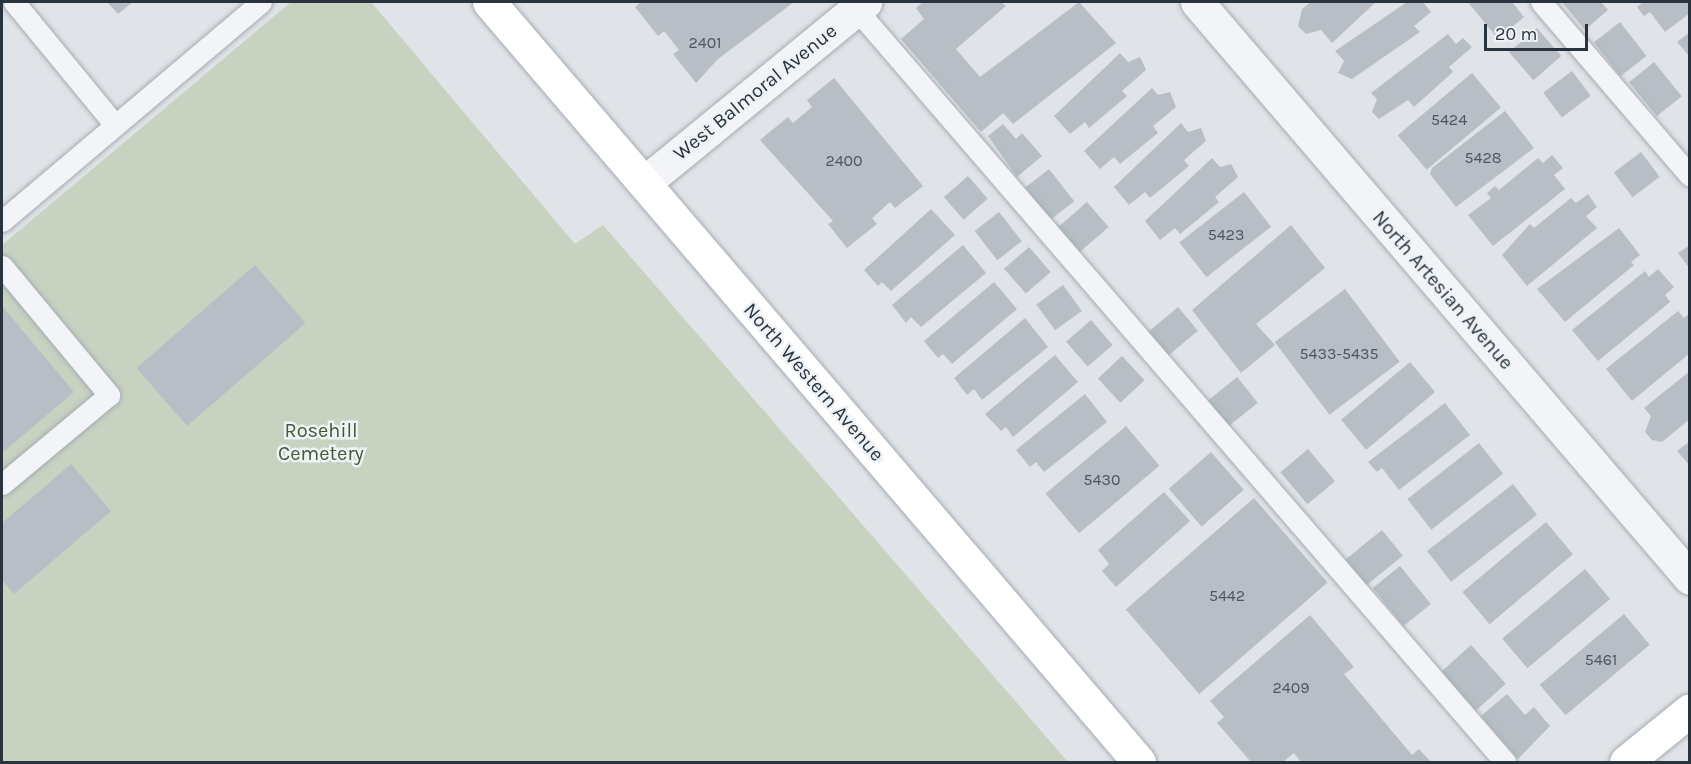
<!DOCTYPE html>
<html>
<head>
<meta charset="utf-8">
<style>
	body { margin:0 }
	#map { position:relative; width:1691px; height:764px; overflow:hidden; background:#e0e4e8; font-family:Karla,sans-serif }
	div>[style] { position:absolute }
	.green>* { inset:0; background:#c8d2c1 }
	.building>* { inset:0; background:#b7bec5; transform-origin:0 0 }
	.roads { filter:drop-shadow(0 0 2px #a5acb2) drop-shadow(0 0 2px #a5acb2) }
	.lane>* { height:21px; margin:-10.5px; padding:0 10.5px; transform-origin:10.5px; border-radius:10.5px; background:#f2f4f7 }
	.street>* { height:33px; margin:-16.5px; padding:0 16.5px; transform-origin:16.5px; border-radius:16.5px; background:#f2f4f7 }
	.secondary>* { height:33px; margin:-16.5px; padding:0 16.5px; transform-origin:16.5px; border-radius:16.5px; background:#fff }
	span { translate:-50% -50%; white-space:nowrap; text-align:center; line-height:1.15; -webkit-text-stroke:5px #eff3f6; paint-order:stroke }
	.number-label { font-size:16px; color:#4c5660 }
	.number-label span { -webkit-text-stroke-width:0 }
	.street-label { font-size:20px; color:#29343f }
	.park-label { font-size:20px; color:#435a37 }
	.frame { position:absolute; inset:0; border:3px solid #29343f; pointer-events:none }
	.scale { position:absolute; left:1484px; top:24px; width:104px; height:27px; box-sizing:border-box; border:3px solid #29343f; border-top:0; padding-left:8px; font-size:18px; line-height:21px; white-space:nowrap; color:#29343f; -webkit-text-stroke:4px #eff3f6; paint-order:stroke }
</style>
</head>
<body>
<div id="map">
	<div class="green">
		<div style="clip-path:polygon(291px 2px,371px 2px,575px 244px,603px 225px,1068px 762px,2px 762px,2px 245px)"></div>
	</div>
	<div class="building">
		<div style="clip-path:polygon(107px 2px,133px 2px,118px 14px)"></div>
		<div style="clip-path:polygon(641px 2px,794px 2px,718px 59px,696px 83px,673px 54px,679px 50px,664px 31px,658px 36px,635px 7px)"></div>
		<div style="clip-path:polygon(923px 2px,1001px 2px,1006px 6px,956px 49px,980px 77px,1079px 2px,1116px 43px,1013px 124px,1003px 113px,981px 132px,901px 39px,924px 19px,916px 8px)"></div>
		<div style="clip-path:polygon(1311px 2px,1376px 2px,1332px 43px,1321px 30px,1306px 34px,1298px 26px,1302px 9px)"></div>
		<div style="clip-path:polygon(1407px 2px,1423px 2px,1431px 12px,1414px 26px,1420px 32px,1352px 79px,1338px 73px,1344px 61px,1335px 51px)"></div>
		<div style="clip-path:polygon(1468px 2px,1512px 2px,1524px 17px,1498px 39px)"></div>
		<div style="clip-path:polygon(1562px 2px,1601px 2px,1608px 10px,1585px 30px)"></div>
		<div style="clip-path:polygon(1643px 2px,1690px 2px,1690px 13px,1665px 32px,1650px 12px,1644px 16px,1637px 7px)"></div>
		<div style="left:1620px;top:22px;width:43px;height:33px;rotate:52deg"></div>
		<div style="left:1537px;top:28px;width:37px;height:37px;rotate:49deg"></div>
		<div style="clip-path:polygon(1690px 32px,1690px 57px,1677px 42px)"></div>
		<div style="clip-path:polygon(1448px 34px,1456px 44px,1463px 38px,1472px 47px,1449px 67px,1453px 72px,1414px 107px,1408px 100px,1379px 119px,1372px 112px,1377px 99px,1371px 93px)"></div>
		<div style="clip-path:polygon(1120px 53px,1128px 62px,1140px 57px,1146px 70px,1122px 91px,1127px 96px,1089px 128px,1085px 122px,1070px 134px,1054px 116px)"></div>
		<div style="left:1654px;top:62px;width:44px;height:32px;rotate:51deg"></div>
		<div style="left:1572px;top:71px;width:31px;height:36px;rotate:53deg"></div>
		<div style="left:1472px;top:73px;width:45px;height:97px;rotate:50deg"></div>
		<div style="clip-path:polygon(834px 78px,923px 186px,895px 208px,890px 202px,872px 218px,877px 224px,847px 248px,828px 224px,833px 221px,760px 140px,788px 117px,793px 123px,812px 107px,807px 100px)"></div>
		<div style="clip-path:polygon(1152px 88px,1158px 95px,1170px 92px,1176px 107px,1153px 126px,1158px 133px,1120px 164px,1114px 157px,1100px 169px,1084px 151px)"></div>
		<div style="clip-path:polygon(1505px 111px,1534px 148px,1456px 207px,1430px 174px,1432px 168px)"></div>
		<div style="clip-path:polygon(1181px 123px,1188px 132px,1201px 128px,1206px 141px,1184px 160px,1189px 166px,1150px 198px,1145px 192px,1129px 205px,1114px 187px)"></div>
		<div style="clip-path:polygon(1003px 124px,1016px 139px,1022px 133px,1042px 156px,1017px 177px,988px 136px)"></div>
		<div style="left:1641px;top:152px;width:31px;height:34px;rotate:53deg"></div>
		<div style="clip-path:polygon(1552px 155px,1563px 168px,1554px 175px,1565px 189px,1493px 246px,1468px 215px,1491px 198px,1487px 193px,1495px 186px,1499px 190px,1538px 158px,1543px 163px)"></div>
		<div style="clip-path:polygon(1212px 158px,1220px 167px,1231px 164px,1238px 177px,1215px 197px,1219px 202px,1180px 234px,1175px 228px,1160px 240px,1145px 221px)"></div>
		<div style="left:1049px;top:169px;width:41px;height:30px;rotate:52deg"></div>
		<div style="left:968px;top:176px;width:30px;height:32px;rotate:49deg"></div>
		<div style="left:1244px;top:192px;width:44px;height:82px;rotate:52deg"></div>
		<div style="clip-path:polygon(1588px 194px,1597px 207px,1586px 216px,1597px 228px,1527px 286px,1502px 255px,1530px 224px,1534px 228px,1571px 198px,1576px 203px)"></div>
		<div style="left:1087px;top:202px;width:33px;height:38px;rotate:49deg"></div>
		<div style="clip-path:polygon(931px 209px,955px 235px,891px 291px,882px 282px,878px 286px,864px 270px)"></div>
		<div style="left:999px;top:212px;width:37px;height:31px;rotate:52deg"></div>
		<div style="clip-path:polygon(1291px 225px,1325px 268px,1256px 324px,1275px 345px,1241px 373px,1192px 310px)"></div>
		<div style="clip-path:polygon(1619px 228px,1640px 255px,1631px 262px,1634px 265px,1565px 322px,1537px 289px)"></div>
		<div style="clip-path:polygon(963px 245px,986px 273px,921px 327px,911px 317px,906px 323px,892px 305px)"></div>
		<div style="clip-path:polygon(1690px 245px,1690px 269px,1678px 253px)"></div>
		<div style="left:1029px;top:247px;width:33px;height:33px;rotate:49deg"></div>
		<div style="left:255px;top:265px;width:77px;height:157px;rotate:49deg"></div>
		<div style="clip-path:polygon(1658px 269px,1674px 287px,1665px 295px,1670px 302px,1598px 361px,1572px 330px,1645px 271px,1649px 277px)"></div>
		<div style="clip-path:polygon(994px 282px,1017px 309px,952px 364px,943px 354px,938px 358px,924px 341px)"></div>
		<div style="left:1063px;top:285px;width:32px;height:33px;rotate:54deg"></div>
		<div style="left:1345px;top:289px;width:91px;height:88px;rotate:53deg"></div>
		<div style="clip-path:polygon(2px 306px,74px 392px,2px 453px)"></div>
		<div style="left:1178px;top:307px;width:31px;height:40px;rotate:50deg"></div>
		<div style="clip-path:polygon(1678px 311px,1684px 318px,1690px 313px,1690px 353px,1632px 401px,1606px 369px)"></div>
		<div style="clip-path:polygon(1025px 318px,1048px 347px,982px 400px,974px 389px,967px 395px,954px 378px)"></div>
		<div style="left:1091px;top:320px;width:33px;height:33px;rotate:49deg"></div>
		<div style="clip-path:polygon(1055px 355px,1078px 382px,1013px 437px,1006px 427px,1001px 431px,985px 414px)"></div>
		<div style="left:1122px;top:356px;width:33px;height:33px;rotate:47deg"></div>
		<div style="left:1410px;top:362px;width:39px;height:90px;rotate:50deg"></div>
		<div style="clip-path:polygon(1690px 371px,1690px 419px,1662px 442px,1652px 440px,1645px 432px,1651px 416px,1644px 408px)"></div>
		<div style="left:1237px;top:377px;width:33px;height:38px;rotate:51deg"></div>
		<div style="clip-path:polygon(1085px 394px,1107px 422px,1044px 472px,1036px 462px,1030px 467px,1016px 450px)"></div>
		<div style="clip-path:polygon(1445px 403px,1470px 435px,1399px 490px,1382px 468px,1377px 472px,1368px 462px)"></div>
		<div style="left:1126px;top:426px;width:52px;height:105px;rotate:50deg"></div>
		<div style="clip-path:polygon(1690px 441px,1690px 466px,1677px 451px)"></div>
		<div style="left:1479px;top:443px;width:39px;height:91px;rotate:52deg"></div>
		<div style="left:1308px;top:449px;width:42px;height:36px;rotate:50deg"></div>
		<div style="left:1211px;top:452px;width:50px;height:56px;rotate:49deg"></div>
		<div style="clip-path:polygon(71px 464px,111px 511px,14px 594px,2px 580px,2px 523px)"></div>
		<div style="left:1513px;top:484px;width:39px;height:109px;rotate:52deg"></div>
		<div style="clip-path:polygon(1164px 492px,1190px 521px,1116px 587px,1102px 571px,1109px 564px,1098px 550px)"></div>
		<div style="left:1254px;top:498px;width:112px;height:170px;rotate:49deg"></div>
		<div style="left:1546px;top:522px;width:42px;height:109px;rotate:50deg"></div>
		<div style="left:1382px;top:530px;width:33px;height:47px;rotate:51deg"></div>
		<div style="left:1400px;top:566px;width:49px;height:35px;rotate:51deg"></div>
		<div style="left:1585px;top:569px;width:39px;height:108px;rotate:50deg"></div>
		<div style="left:1624px;top:614px;width:40px;height:110px;rotate:50deg"></div>
		<div style="clip-path:polygon(1310px 615px,1354px 667px,1344px 674px,1412px 755px,1419px 749px,1431px 762px,1301px 762px,1294px 753px,1283px 762px,1251px 762px,1217px 723px,1224px 717px,1210px 701px)"></div>
		<div style="left:1471px;top:645px;width:52px;height:40px;rotate:48deg"></div>
		<div style="clip-path:polygon(1507px 694px,1525px 715px,1534px 707px,1550px 726px,1518px 759px,1481px 716px)"></div>
	</div>
	<div class="roads">
		<div class="lane">
			<div style="left:14px;top:2px;width:159px;rotate:50.6deg"></div>
			<div style="left:1541px;top:2px;width:229px;rotate:49.4deg"></div>
			<div style="left:856px;top:9px;width:994px;rotate:49.24deg"></div>
			<div style="left:2px;top:221px;width:339px;rotate:-40.2deg"></div>
			<div style="left:2px;top:266px;width:168px;rotate:50.3deg"></div>
			<div style="left:109px;top:395px;width:139px;rotate:140.2deg"></div>
		</div>
		<div class="street">
			<div style="left:1197px;top:2px;width:758px;rotate:49.44deg"></div>
			<div style="left:644px;top:183px;width:286px;rotate:-39.3deg"></div>
		</div>
		<div class="secondary">
			<div style="left:489px;top:2px;width:1000px;rotate:49.46deg"></div>
			<div style="left:1626px;top:762px;width:82px;rotate:-39.1deg"></div>
		</div>
	</div>
	<div class="number-label">
		<span style="left:705px;top:43px">2401</span>
		<span style="left:1449px;top:120px">5424</span>
		<span style="left:1483px;top:158px">5428</span>
		<span style="left:844px;top:161px">2400</span>
		<span style="left:1226px;top:235px">5423</span>
		<span style="left:1339px;top:354px">5433-5435</span>
		<span style="left:1102px;top:480px">5430</span>
		<span style="left:1227px;top:596px">5442</span>
		<span style="left:1601px;top:660px">5461</span>
		<span style="left:1291px;top:688px">2409</span>
	</div>
	<div class="street-label">
		<span style="left:755px;top:92px;rotate:-39deg">West Balmoral Avenue</span>
		<span style="left:1443px;top:290px;rotate:49deg">North Artesian Avenue</span>
		<span style="left:814px;top:382px;rotate:49deg">North Western Avenue</span>
	</div>
	<div class="park-label">
		<span style="left:321px;top:442px">Rosehill<br>Cemetery</span>
	</div>
	<div class="frame"></div>
	<div class="scale">20 m</div>
</div>
</body>
</html>
